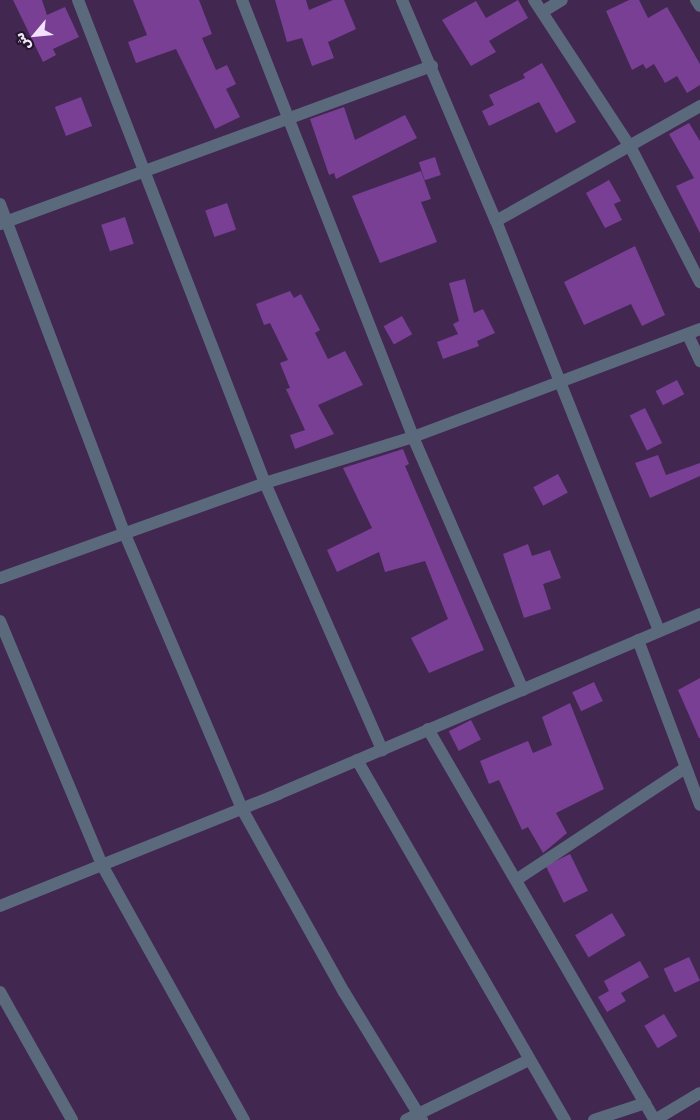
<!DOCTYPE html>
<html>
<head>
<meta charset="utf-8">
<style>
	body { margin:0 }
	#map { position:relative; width:700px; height:1120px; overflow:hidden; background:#422750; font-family:"DejaVu Sans",Cairo,sans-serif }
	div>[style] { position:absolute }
	.building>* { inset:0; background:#783f94; transform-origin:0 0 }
	.minor>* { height:12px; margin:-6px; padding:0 6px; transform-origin:6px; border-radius:6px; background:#5a697c }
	span { translate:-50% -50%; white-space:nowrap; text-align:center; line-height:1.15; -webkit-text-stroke:4px #221629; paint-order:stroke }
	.north { position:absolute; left:10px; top:10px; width:50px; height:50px; -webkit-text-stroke:4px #221629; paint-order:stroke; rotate:242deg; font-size:14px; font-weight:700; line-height:20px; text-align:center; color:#f2e1fb }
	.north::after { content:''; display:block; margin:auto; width:18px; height:22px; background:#f2e1fb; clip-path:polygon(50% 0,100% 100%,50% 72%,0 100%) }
</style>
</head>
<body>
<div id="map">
	<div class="building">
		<div style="clip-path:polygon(13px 0,42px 0,47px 15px,65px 7px,79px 37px,53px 49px,56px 55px,43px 62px)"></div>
		<div style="clip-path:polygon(133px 0,199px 0,212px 34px,202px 38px,216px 70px,227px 65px,236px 84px,226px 89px,240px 117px,215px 129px,176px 49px,136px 63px,128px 42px,147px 35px)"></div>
		<div style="clip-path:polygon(275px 0,306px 0,309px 10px,333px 0,344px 0,356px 29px,328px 42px,334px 58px,312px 66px,302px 38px,287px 42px)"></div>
		<div style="clip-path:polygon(518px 0,528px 18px,489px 41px,496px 52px,471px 66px,442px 20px,476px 1px,486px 18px)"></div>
		<div style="clip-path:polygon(629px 0,639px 0,648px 18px,667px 7px,700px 64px,700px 85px,687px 93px,677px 76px,665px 83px,654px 64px,646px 69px,643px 64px,632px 70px,606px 11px)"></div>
		<div style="clip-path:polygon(542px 63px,576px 122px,556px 133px,539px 102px,489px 126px,482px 111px,494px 105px,489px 95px,525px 78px,523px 74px)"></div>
		<div style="left:81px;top:97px;width:31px;height:28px;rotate:69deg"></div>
		<div style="clip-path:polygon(344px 107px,355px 140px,405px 115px,417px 138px,336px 179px,334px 173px,329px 175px,310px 119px)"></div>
		<div style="clip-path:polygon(689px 123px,700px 141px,700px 233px,676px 186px,694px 178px,669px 134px)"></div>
		<div style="left:435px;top:157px;width:19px;height:17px;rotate:72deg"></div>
		<div style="clip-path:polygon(421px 171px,431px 199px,421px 202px,437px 242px,380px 263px,352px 196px)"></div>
		<div style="clip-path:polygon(609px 180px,621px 201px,614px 204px,622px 220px,605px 228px,586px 193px)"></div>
		<div style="left:227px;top:203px;width:28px;height:23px;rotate:71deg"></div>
		<div style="left:125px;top:217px;width:28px;height:25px;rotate:72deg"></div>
		<div style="clip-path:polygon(635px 246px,665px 315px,642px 326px,631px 304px,584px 325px,564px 282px)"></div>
		<div style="clip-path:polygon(465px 279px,474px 313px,483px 309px,495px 333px,477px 341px,479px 346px,443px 359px,437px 342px,458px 334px,453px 324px,459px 321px,449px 283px)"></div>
		<div style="clip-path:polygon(290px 291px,294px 298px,301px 294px,320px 330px,315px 333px,328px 359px,345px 351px,363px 385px,318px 405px,334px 434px,295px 449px,290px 435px,305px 430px,286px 389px,290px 388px,280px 363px,288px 360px,270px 323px,264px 325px,256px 304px)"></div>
		<div style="left:402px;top:316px;width:21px;height:21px;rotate:61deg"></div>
		<div style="left:677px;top:380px;width:16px;height:24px;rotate:63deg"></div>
		<div style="left:645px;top:408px;width:39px;height:17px;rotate:64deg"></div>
		<div style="clip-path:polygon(403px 449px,409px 464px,405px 466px,484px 650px,429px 673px,411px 638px,448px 619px,425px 561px,385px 572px,379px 552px,337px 572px,327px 550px,372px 528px,343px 468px)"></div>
		<div style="clip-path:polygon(658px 455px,666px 475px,700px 463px,700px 476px,650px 498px,635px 463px)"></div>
		<div style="left:558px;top:474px;width:21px;height:28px;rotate:62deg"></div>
		<div style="clip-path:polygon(528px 544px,532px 556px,550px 550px,561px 578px,543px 584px,551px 609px,524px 618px,503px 554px)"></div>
		<div style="clip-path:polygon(700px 678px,700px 738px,699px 738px,678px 690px)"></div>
		<div style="left:594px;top:682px;width:21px;height:24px;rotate:65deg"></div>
		<div style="clip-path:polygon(570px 703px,604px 789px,556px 813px,567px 833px,543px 853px,528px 827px,522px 830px,499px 780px,489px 784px,480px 761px,528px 741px,533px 753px,552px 745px,542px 717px)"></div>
		<div style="left:471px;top:720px;width:22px;height:25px;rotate:63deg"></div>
		<div style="left:570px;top:854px;width:41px;height:27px;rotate:64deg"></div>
		<div style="left:612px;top:913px;width:26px;height:43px;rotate:59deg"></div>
		<div style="left:689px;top:957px;width:26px;height:28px;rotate:65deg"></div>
		<div style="clip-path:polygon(640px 961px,649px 977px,621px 993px,626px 1001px,607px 1012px,598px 997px,609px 991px,604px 981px)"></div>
		<div style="left:664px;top:1014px;width:26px;height:23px;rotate:59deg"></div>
	</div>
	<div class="minor">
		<div style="left:78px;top:0;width:518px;rotate:68.84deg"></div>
		<div style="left:265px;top:483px;width:292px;rotate:66.3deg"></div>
		<div style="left:242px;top:0;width:469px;rotate:68.6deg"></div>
		<div style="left:413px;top:437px;width:276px;rotate:66.5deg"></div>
		<div style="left:402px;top:0;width:240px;rotate:67deg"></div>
		<div style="left:496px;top:221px;width:441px;rotate:68.3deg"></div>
		<div style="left:534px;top:0;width:177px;rotate:56.8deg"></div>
		<div style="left:631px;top:148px;width:151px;rotate:62.8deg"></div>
		<div style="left:696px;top:0;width:7px;rotate:56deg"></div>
		<div style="left:542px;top:12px;width:23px;rotate:-31deg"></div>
		<div style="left:0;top:204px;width:351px;rotate:69.3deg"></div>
		<div style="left:124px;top:532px;width:301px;rotate:66.9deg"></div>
		<div style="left:242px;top:809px;width:210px;rotate:60.9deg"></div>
		<div style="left:344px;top:992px;width:150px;rotate:58.6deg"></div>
		<div style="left:496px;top:221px;width:234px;rotate:-29.4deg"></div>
		<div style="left:0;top:224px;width:460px;rotate:-20.1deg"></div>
		<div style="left:688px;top:335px;width:29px;rotate:65deg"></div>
		<div style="left:0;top:578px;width:282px;rotate:-19.7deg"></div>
		<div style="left:265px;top:483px;width:155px;rotate:-17.3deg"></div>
		<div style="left:413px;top:437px;width:307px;rotate:-20.6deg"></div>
		<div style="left:0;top:621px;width:264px;rotate:67.3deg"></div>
		<div style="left:102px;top:865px;width:292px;rotate:60.9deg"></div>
		<div style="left:638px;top:640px;width:176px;rotate:69.4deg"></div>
		<div style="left:428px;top:729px;width:452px;rotate:59.9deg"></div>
		<div style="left:357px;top:760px;width:416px;rotate:60deg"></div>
		<div style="left:516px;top:880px;width:203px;rotate:-33.5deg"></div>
		<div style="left:0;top:906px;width:300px;rotate:-21.9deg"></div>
		<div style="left:278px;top:794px;width:459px;rotate:-23.1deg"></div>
		<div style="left:0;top:992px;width:147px;rotate:60.6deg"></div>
		<div style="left:406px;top:1120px;width:137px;rotate:-26deg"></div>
		<div style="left:594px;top:1120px;width:54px;rotate:-18.4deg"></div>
		<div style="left:655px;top:1120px;width:52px;rotate:-31deg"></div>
	</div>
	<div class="north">ش</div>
</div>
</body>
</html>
